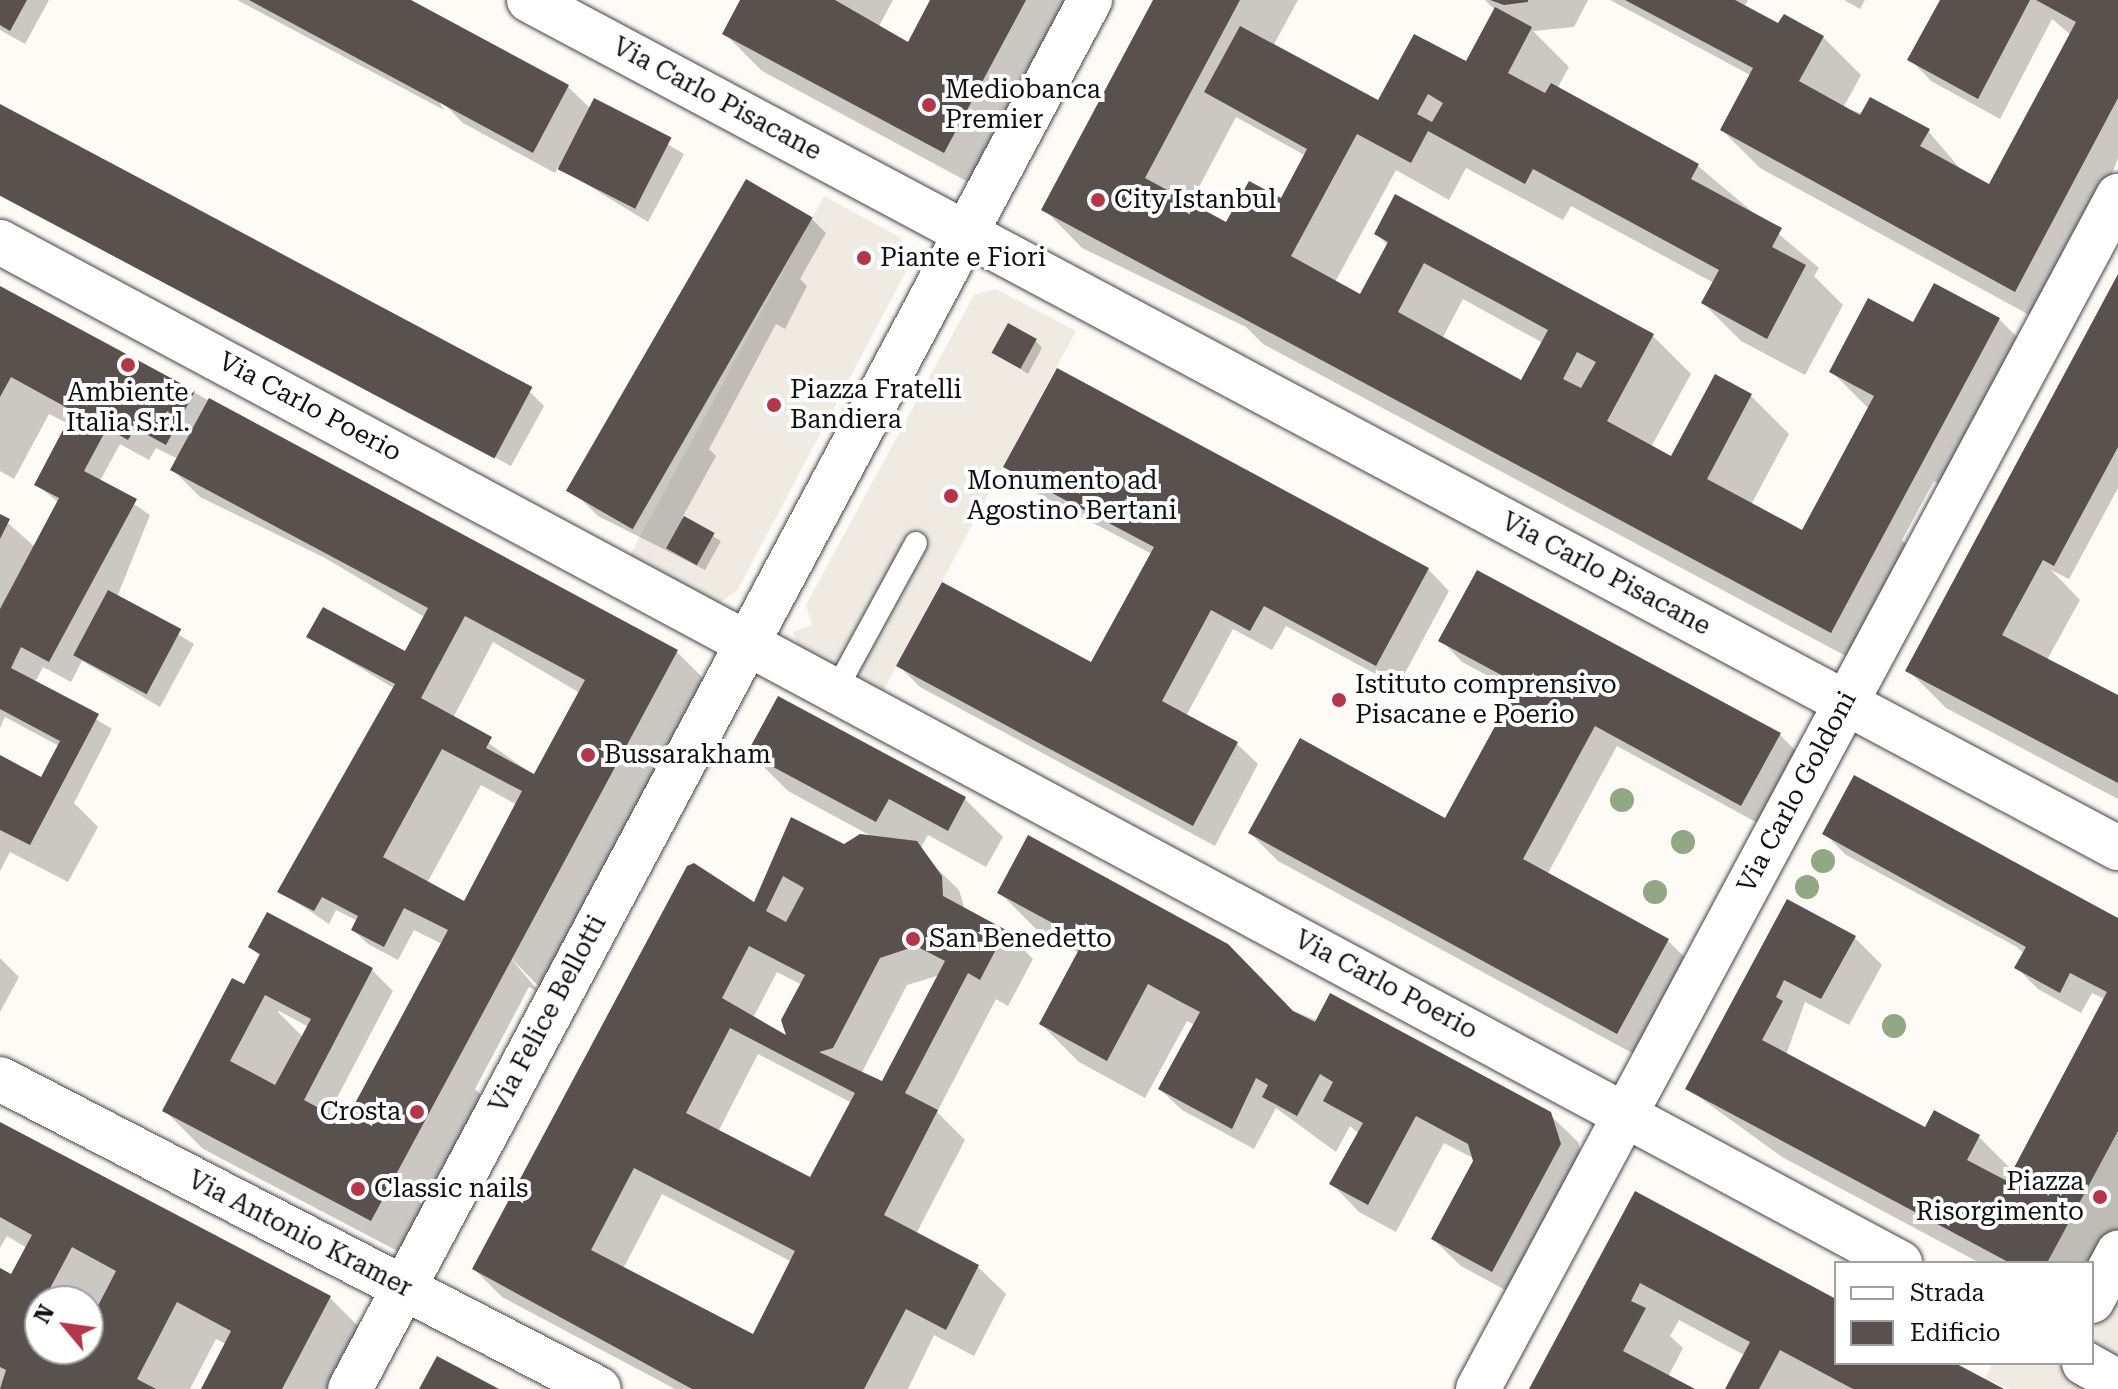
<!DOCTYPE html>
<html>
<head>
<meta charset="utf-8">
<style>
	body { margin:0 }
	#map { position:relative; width:2118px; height:1389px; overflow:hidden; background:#fefbf6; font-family:"Roboto Serif",serif }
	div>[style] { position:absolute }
	.plaza>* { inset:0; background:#efebe3 }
	.shadow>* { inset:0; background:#0003 }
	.building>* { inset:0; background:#59514e; transform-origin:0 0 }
	.roads { filter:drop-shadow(0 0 2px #444) drop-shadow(0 0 2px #444) }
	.service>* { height:22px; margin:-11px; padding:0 11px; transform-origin:11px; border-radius:11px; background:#fff }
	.minor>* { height:44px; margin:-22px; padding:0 22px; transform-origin:22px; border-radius:22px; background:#fff }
	.trees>* { width:24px; height:24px; margin:-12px; border-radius:50%; background:#92a784 }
	.dots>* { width:22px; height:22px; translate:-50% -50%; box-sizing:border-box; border:4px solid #fff; border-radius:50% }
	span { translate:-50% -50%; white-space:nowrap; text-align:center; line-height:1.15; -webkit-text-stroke:8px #fff; paint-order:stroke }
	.poi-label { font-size:26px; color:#111 }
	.left { translate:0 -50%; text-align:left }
	.right { translate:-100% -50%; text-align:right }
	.street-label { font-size:26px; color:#111 }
	.legend { position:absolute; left:1834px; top:1261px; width:260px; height:104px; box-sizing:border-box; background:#fff; border:2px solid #a0a0a0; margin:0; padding:10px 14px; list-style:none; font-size:24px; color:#111 }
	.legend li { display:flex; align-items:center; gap:16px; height:40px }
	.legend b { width:40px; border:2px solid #a0a0a0 }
	.north { position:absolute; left:24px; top:1285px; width:80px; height:80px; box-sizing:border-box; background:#fff; border:2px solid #a0a0a0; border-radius:50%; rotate:299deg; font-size:22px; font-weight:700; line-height:32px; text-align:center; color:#111 }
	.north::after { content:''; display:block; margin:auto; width:28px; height:36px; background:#b4364a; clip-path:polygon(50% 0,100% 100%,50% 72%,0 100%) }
</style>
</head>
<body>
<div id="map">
	<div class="plaza">
		<div style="clip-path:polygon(824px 196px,901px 238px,911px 262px,737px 591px,719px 603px,628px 559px)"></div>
		<div style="clip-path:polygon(996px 289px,1076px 331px,881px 695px,798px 648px,793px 632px,812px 625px,806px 605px,974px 295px)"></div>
		<div style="clip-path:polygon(2118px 1131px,2118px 1389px,2010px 1389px,1985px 1379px,1993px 1363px,2092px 1363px,2092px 1263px,2047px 1263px)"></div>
	</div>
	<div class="shadow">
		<div style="clip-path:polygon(0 0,49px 0,25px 44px,0 30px)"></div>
		<div style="clip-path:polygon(237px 0,407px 0,568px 87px,591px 109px,595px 101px,684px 154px,648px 222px,558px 167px,555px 173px,463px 123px,434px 94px,444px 110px)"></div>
		<div style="clip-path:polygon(742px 0,893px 0,878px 28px,909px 45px,933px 0,1084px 0,983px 190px,762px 71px,724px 33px)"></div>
		<div style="clip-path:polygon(evenodd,1156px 0,1298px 0,1273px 46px,1379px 103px,1466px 64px,1495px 10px,1485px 0,1588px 0,1574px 27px,1533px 31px,1569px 67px,1557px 89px,1698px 166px,1819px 268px,1814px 276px,1843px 305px,1805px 375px,1741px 341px,1703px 303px,1714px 283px,1571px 206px,1563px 220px,1466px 168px,1449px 200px,1396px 170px,1335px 282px,1360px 297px,1388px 246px,1376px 233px,1653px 336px,1691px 374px,1651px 447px,1671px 459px,1751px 396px,1789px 434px,1751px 505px,1803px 533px,1869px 409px,1832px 372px,1914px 325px,1999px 319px,2037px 357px,1963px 496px,1934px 481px,1902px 540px,1926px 564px,1870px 669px,1263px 344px,1246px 327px,1082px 248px,1044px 209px,1156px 0,1236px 117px,1306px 156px,1281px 201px,1227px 224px,1190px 204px,1236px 117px,1156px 0,1463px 299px,1543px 343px,1522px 383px,1442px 339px,1463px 299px)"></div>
		<div style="clip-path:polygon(1610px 0,1748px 0,1744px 7px,1777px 24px,1823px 37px,1861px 75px,1843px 108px,1928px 131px,1964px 173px,1990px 187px,2071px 35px,2052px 19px,2000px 119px,1931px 81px,1910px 59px,1942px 0,2118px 0,2118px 158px,2053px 328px,1760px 168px,1722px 130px,1752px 76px)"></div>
		<div style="clip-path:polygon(1844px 0,1865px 0,1860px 9px)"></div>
		<div style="clip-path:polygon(0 107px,530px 392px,544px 406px,511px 466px,0 189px)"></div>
		<div style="clip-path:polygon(812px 219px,826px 233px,800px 279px,807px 286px,785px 329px,776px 324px,709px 449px,716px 456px,682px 518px,721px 541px,705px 570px,598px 516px,577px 495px)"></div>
		<div style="clip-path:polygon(2118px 278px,2118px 488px,2069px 579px,2051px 570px,2080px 600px,2047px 660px,2118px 697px,2118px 799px,1946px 708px,1908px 670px)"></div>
		<div style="clip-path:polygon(evenodd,0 288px,677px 652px,715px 690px,549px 997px,509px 956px,540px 993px,529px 987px,475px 1089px,492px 1105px,409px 1257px,203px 1149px,165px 1111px,252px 991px,261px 957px,250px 947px,372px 970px,393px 991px,328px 1115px,346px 1124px,442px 944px,414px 930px,398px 960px,368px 944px,353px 930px,358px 921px,336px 910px,329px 924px,280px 891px,395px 689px,308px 636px,404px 653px,426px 618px,325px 558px,200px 497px,172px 469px,178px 459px,156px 448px,149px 460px,120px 444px,100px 481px,150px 515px,117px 597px,194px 644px,160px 707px,82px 661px,71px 682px,43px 667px,35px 682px,112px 729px,74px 803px,98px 827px,68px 882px,10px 852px,0 871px,0 758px,49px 783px,59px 746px,5px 717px,0 728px,0 516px,35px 547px,59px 503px,36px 484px,69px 424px,49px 414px,14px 479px,0 471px,0 288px,493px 642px,580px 693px,535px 776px,453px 718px,493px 642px,0 288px,481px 785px,517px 805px,465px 903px,427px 883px,481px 785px,0 288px,279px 1011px,309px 1027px,303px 1037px,278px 1012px,279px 1011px)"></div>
		<div style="clip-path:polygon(1036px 341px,1042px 348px,1028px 374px,994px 352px)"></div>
		<div style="clip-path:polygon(1006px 467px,1428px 569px,1449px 591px,1398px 686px,1286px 626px,1272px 650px,1233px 629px,1186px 716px,1236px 743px,1258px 764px,1215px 846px,920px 687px,899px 666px,1092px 665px,1152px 554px,1027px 488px)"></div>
		<div style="clip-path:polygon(1441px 640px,1780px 735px,1801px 756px,1763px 826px,1617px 746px,1547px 875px,1668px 941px,1696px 968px,1645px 1060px,1278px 861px,1250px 833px,1446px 820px,1516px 691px,1462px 662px)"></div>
		<div style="clip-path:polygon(evenodd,779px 699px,965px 799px,1003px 837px,986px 867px,928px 835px,919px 851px,959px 890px,965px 910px,1005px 931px,1033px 959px,1008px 1006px,996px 999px,937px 1112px,965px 1140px,916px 1234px,978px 1267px,1006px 1294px,974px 1356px,934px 1335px,908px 1389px,675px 1389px,502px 1297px,474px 1269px,755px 905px,792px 820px,844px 847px,871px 836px,788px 791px,750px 753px,779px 699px,777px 972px,802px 985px,789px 1039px,753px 1018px,777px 972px,779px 699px,940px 975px,883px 1084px,861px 1074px,907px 985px,940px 975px,779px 699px,758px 1054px,852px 1103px,811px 1180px,718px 1132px,758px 1054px,779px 699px,662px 1194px,792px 1262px,753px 1337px,623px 1269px,662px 1194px)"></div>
		<div style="clip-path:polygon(1825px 834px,2118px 920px,2118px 1268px,1980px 1263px,1782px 1157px,1688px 1089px,1788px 902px,1854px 937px,1882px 965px,1849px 1025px,1805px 1002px,1786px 1055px,1926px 1129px,1935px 1113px,1979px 1137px,2014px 1172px,2106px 1000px,2092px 993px,2081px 1013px,2038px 989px,2017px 968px,2024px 954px,2017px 947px,1846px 855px)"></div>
		<div style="clip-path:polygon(999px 892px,1549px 1114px,1578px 1142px,1587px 1173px,1520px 1298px,1461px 1266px,1433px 1239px,1475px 1159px,1444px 1143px,1396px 1232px,1359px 1212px,1332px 1184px,1359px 1134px,1350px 1126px,1336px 1152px,1276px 1108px,1254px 1149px,1182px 1110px,1160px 1089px,1195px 1025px,1187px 1021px,1145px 1098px,1079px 1062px,1041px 1024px,1079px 953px,1037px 930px)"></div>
		<div style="clip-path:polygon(0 958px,19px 977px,0 1012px)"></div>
		<div style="clip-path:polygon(evenodd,0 1127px,330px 1298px,368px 1336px,340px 1389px,203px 1389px,226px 1344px,216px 1339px,190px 1389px,0 1389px,0 1270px,12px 1276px,27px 1248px,7px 1236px,0 1248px,0 1127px,40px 1301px,88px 1301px,88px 1349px,40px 1349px,40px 1301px)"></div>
		<div style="clip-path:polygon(1635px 1194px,1836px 1301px,1836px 1363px,1952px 1363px,2000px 1389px,1727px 1389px,1746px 1356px,1679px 1320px,1670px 1336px,1683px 1348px,1668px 1377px,1691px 1389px,1531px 1389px)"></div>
	</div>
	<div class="building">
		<div style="clip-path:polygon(0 0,27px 0,10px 31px,0 25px)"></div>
		<div style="clip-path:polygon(249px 0,411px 0,569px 85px,533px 153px)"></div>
		<div style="clip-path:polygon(740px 0,835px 0,908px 42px,930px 0,1026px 0,944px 153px,722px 34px)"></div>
		<div style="clip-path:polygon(evenodd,1153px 0,1240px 0,1145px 178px,1226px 222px,1249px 181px,1281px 198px,1307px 149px,1204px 92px,1240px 26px,1378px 100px,1414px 34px,1466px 61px,1495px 7px,1532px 27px,1508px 73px,1545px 93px,1551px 83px,1699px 164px,1691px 179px,1782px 228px,1772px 247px,1806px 265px,1767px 339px,1701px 303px,1719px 270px,1533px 169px,1525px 184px,1428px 131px,1411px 163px,1357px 134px,1291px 256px,1360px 294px,1388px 242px,1374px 234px,1395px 194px,1654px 334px,1607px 421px,1671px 456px,1715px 374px,1752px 394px,1707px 479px,1802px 530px,1874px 396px,1829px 372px,1868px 298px,1913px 322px,1934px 283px,2000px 318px,1831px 633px,1041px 210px,1153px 0,1428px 94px,1443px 103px,1432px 122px,1417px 114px,1428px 94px,1153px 0,1424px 263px,1548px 330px,1521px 380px,1398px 312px,1424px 263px,1153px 0,1577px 352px,1596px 362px,1581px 388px,1563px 379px,1577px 352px)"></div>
		<div style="clip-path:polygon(1490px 0,1528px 0,1528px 2px,1504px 5px)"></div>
		<div style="clip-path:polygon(1625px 0,1735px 0,1778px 23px,1784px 14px,1824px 36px,1799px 81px,1860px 115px,1870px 97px,1930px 129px,1920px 146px,1989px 184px,2076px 22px,2036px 0,2118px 0,2118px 98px,2015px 292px,1720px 130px,1753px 68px)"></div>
		<div style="clip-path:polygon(1940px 0,2030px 0,1978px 99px,1907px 60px)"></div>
		<div style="left:594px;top:98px;width:87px;height:80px;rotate:27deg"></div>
		<div style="left:0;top:104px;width:603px;height:81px;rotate:28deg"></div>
		<div style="left:746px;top:179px;width:77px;height:360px;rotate:30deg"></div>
		<div style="clip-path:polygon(2118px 274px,2118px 447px,2054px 566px,2043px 560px,2002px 635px,2118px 695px,2118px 783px,1905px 671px)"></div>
		<div style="clip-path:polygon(0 286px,195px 391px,166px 445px,135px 428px,128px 440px,107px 428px,84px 471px,137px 499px,49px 662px,21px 647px,11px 668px,99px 714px,30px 845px,0 830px,0 755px,41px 777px,60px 741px,0 709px,0 609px,59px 498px,34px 485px,73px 411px,11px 377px,0 397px)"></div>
		<div style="left:1008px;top:323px;width:33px;height:34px;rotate:29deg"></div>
		<div style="clip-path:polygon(1057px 368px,1429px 568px,1376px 666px,1264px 606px,1250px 631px,1211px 610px,1162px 701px,1238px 742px,1193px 826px,896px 666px,942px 582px,1091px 662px,1154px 547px,1003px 467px)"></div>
		<div style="clip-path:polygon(evenodd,209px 398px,678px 650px,371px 1221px,162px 1111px,232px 978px,244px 984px,260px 954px,248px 947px,267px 912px,373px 968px,304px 1100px,345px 1122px,448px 930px,404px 908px,384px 947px,351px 930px,358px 916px,322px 897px,314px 911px,277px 892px,395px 684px,306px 637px,323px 607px,405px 651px,428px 608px,170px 470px,209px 398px,465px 616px,585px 680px,534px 774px,486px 748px,492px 737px,421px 698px,465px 616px,209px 398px,442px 749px,522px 791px,464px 901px,383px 857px,442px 749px,209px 398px,265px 995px,311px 1019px,275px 1085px,230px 1061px,265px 995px)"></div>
		<div style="clip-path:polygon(0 514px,10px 519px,0 539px)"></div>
		<div style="left:684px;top:516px;width:35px;height:37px;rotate:29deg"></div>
		<div style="clip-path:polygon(1477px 570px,1781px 733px,1741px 806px,1595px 726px,1523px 859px,1669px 939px,1617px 1034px,1248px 833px,1300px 738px,1445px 818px,1518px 684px,1438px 641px)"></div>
		<div style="left:108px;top:590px;width:83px;height:74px;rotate:28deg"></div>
		<div style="clip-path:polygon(778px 696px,966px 797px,948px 831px,889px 799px,876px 822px,747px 753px)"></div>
		<div style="clip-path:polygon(1854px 775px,2118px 918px,2118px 1131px,2047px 1263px,2010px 1263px,1685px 1089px,1787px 899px,1856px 936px,1821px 999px,1784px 980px,1776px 997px,1783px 1001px,1762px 1040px,1925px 1127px,1934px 1110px,1980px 1135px,1967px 1160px,2007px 1181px,2107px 992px,2070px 973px,2060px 993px,2014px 968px,2026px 947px,1822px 834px)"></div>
		<div style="clip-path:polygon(evenodd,791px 817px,844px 844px,860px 834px,917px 841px,942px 876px,943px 896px,1006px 930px,980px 980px,968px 973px,905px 1093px,938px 1110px,884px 1215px,979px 1265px,946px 1330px,906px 1309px,864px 1389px,692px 1389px,472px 1269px,687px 866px,694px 863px,754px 902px,791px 817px,783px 876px,804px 888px,786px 922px,766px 911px,783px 876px,791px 817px,749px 946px,805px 975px,781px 1020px,786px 1035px,722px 998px,749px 946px,791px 817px,916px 946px,945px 961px,882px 1081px,819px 1052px,833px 1048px,880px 958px,916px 946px,791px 817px,730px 1028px,855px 1093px,810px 1177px,686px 1113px,730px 1028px,791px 817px,634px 1168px,795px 1251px,753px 1334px,591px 1250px,634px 1168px)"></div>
		<div style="clip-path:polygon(1028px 835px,1228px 944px,1293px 1011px,1315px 1022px,1330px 993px,1551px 1112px,1561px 1144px,1492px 1272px,1431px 1239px,1473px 1161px,1468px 1144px,1416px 1116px,1368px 1205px,1329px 1184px,1363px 1123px,1323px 1101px,1333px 1082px,1320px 1074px,1297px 1116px,1262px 1097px,1268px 1085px,1256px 1078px,1232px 1129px,1158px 1089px,1200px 1012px,1181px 1002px,1148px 984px,1107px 1061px,1039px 1024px,1084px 940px,997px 893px)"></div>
		<div style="clip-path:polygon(evenodd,0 1122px,331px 1296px,282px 1389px,201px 1389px,231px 1331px,177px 1302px,137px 1379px,156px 1389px,0 1389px,6px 1370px,0 1367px,0 1268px,11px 1274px,32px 1235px,0 1217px,0 1122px,72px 1247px,116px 1271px,88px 1325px,88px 1349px,40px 1349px,40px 1328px,31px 1324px,72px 1247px)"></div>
		<div style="clip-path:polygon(1635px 1191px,1836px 1299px,1836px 1363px,1955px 1363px,2004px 1389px,1853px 1389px,1780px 1350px,1759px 1389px,1725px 1389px,1750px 1342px,1640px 1283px,1631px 1301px,1646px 1308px,1623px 1351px,1695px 1389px,1529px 1389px)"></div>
		<div style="clip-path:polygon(437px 1356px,499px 1389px,419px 1389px)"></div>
	</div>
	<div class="roads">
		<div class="service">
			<div style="left:837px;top:688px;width:165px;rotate:-61.4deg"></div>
		</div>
		<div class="minor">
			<div style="left:529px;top:0;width:1801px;rotate:28.09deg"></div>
			<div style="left:0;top:242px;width:2157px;rotate:28.25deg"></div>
			<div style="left:0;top:1079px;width:674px;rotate:27.36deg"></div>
			<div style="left:2092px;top:1301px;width:55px;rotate:-61.6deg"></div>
			<div style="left:2084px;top:1363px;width:39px;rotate:29deg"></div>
			<div style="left:350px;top:1389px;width:1574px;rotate:-61.95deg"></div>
			<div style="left:1478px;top:1389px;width:1354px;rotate:-61.79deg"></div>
		</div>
	</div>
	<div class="trees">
		<div style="left:1622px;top:800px"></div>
		<div style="left:1683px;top:842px"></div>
		<div style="left:1823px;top:861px"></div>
		<div style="left:1807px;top:887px"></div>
		<div style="left:1655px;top:892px"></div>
		<div style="left:1894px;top:1026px"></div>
	</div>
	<div class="dots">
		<div style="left:929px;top:105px;background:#b4364a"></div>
		<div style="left:1098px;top:200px;background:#b4364a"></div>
		<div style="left:864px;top:258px;background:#b4364a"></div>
		<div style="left:128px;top:365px;background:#b4364a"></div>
		<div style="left:774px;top:405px;background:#b4364a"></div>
		<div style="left:951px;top:496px;background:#b4364a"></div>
		<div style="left:1339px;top:700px;background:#b4364a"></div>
		<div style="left:588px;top:755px;background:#b4364a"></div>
		<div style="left:913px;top:939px;background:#b4364a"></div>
		<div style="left:417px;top:1112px;background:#b4364a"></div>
		<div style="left:358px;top:1189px;background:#b4364a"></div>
		<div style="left:2100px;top:1197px;background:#b4364a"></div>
	</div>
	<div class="poi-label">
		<span class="left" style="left:945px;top:105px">Mediobanca<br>Premier</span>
		<span class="left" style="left:1114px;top:200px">City Istanbul</span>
		<span class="left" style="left:880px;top:258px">Piante e Fiori</span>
		<span class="left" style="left:790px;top:405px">Piazza Fratelli<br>Bandiera</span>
		<span style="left:128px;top:408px">Ambiente<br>Italia S.r.l.</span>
		<span class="left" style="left:967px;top:496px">Monumento ad<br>Agostino Bertani</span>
		<span class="left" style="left:1355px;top:700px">Istituto comprensivo<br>Pisacane e Poerio</span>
		<span class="left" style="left:604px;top:755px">Bussarakham</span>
		<span class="left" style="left:929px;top:939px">San Benedetto</span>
		<span class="right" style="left:401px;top:1112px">Crosta</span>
		<span class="right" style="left:2084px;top:1197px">Piazza<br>Risorgimento</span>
		<span class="left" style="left:374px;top:1189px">Classic nails</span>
	</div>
	<div class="street-label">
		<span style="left:717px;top:99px;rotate:28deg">Via Carlo Pisacane</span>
		<span style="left:310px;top:407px;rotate:28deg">Via Carlo Poerio</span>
		<span style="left:1606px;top:574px;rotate:28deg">Via Carlo Pisacane</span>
		<span style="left:1797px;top:792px;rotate:-62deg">Via Carlo Goldoni</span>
		<span style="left:1386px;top:985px;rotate:28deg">Via Carlo Poerio</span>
		<span style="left:548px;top:1014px;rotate:-62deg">Via Felice Bellotti</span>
		<span style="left:300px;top:1234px;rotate:27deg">Via Antonio Kramer</span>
	</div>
	<ul class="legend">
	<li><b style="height:10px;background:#fff"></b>Strada</li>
	<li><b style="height:22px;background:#59514e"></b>Edificio</li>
	</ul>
	<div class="north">N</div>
</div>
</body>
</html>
